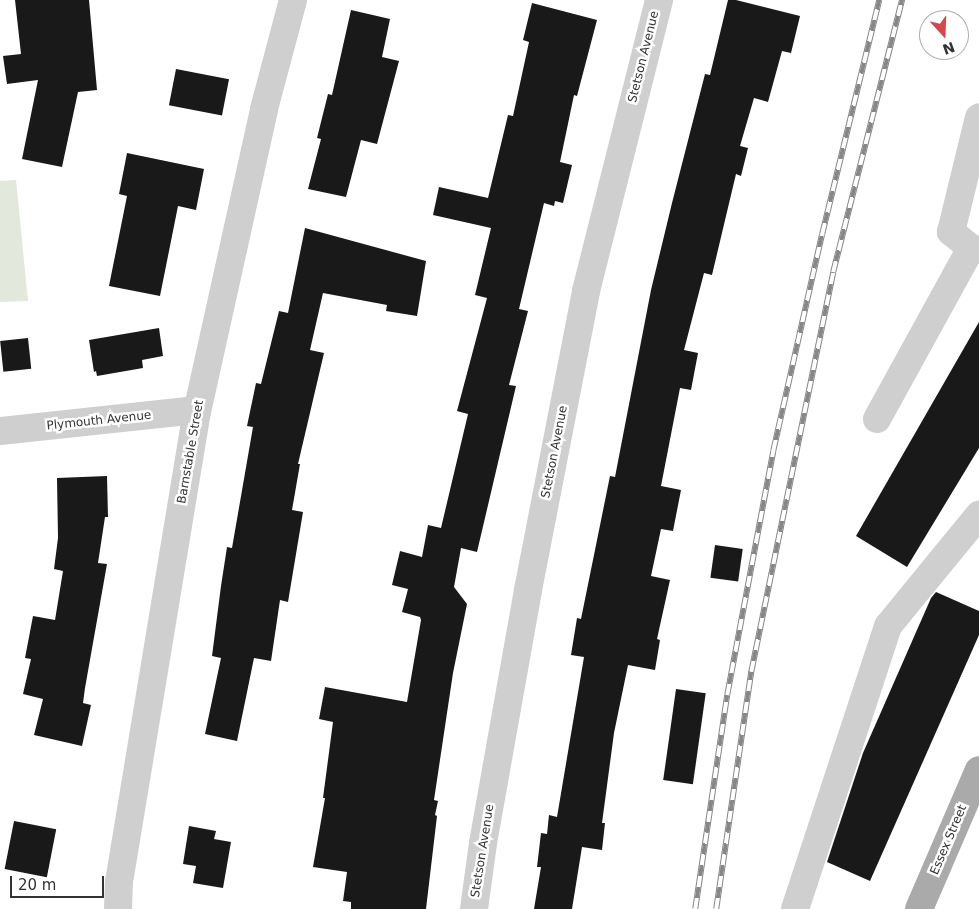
<!DOCTYPE html>
<html>
<head>
<meta charset="utf-8">
<style>
	body { margin:0 }
	#map { position:relative; width:979px; height:909px; overflow:hidden; background:#fff; font-family:"DejaVu Sans",sans-serif }
	div>[style] { position:absolute }
	.green>* { inset:0; background:#e2e8dc }
	.building>* { inset:0; background:#191919; transform-origin:0 0 }
	.minor>* { height:28px; margin:-14px; padding:0 14px; transform-origin:14px; border-radius:14px; background:#cfcfcf }
	.major>* { height:28px; margin:-14px; padding:0 14px; transform-origin:14px; border-radius:14px; background:#aaa }
	.rail>* { height:5.5px; margin-top:-2.75px; transform-origin:0; background:repeating-linear-gradient(90deg,#fff 0 11px,#878787 0 22px); box-sizing:border-box; border-block:1px solid #878787 }
	span { translate:-50% -50%; white-space:nowrap; text-align:center; line-height:1.15; -webkit-text-stroke:5px #fff; paint-order:stroke }
	.street-label { font-size:12px; color:#323232 }
	.north { position:absolute; left:919px; top:10px; width:50px; height:50px; box-sizing:border-box; background:#fff; border:1px solid #adadad; border-radius:50%; rotate:160deg; font-size:14px; font-weight:700; line-height:20px; text-align:center; color:#323232 }
	.north::after { content:''; display:block; margin:auto; width:18px; height:22px; background:#d7464b; clip-path:polygon(50% 0,100% 100%,50% 72%,0 100%) }
	.scale { position:absolute; left:10px; top:876px; width:94px; height:22px; box-sizing:border-box; border:2px solid #323232; border-top:0; padding-left:6px; font-size:15px; line-height:18px; white-space:nowrap; color:#323232; -webkit-text-stroke:4px #fff; paint-order:stroke }
</style>
</head>
<body>
<div id="map">
	<div class="green">
		<div style="clip-path:polygon(16px 180px,28px 301px,0 302px,0 181px)"></div>
	</div>
	<div class="building">
		<div style="clip-path:polygon(15px 0,89px 0,97px 90px,78px 92px,62px 167px,22px 159px,38px 80px,7px 84px,3px 56px,21px 54px)"></div>
		<div style="clip-path:polygon(728px 0,736px 0,800px 16px,791px 53px,782px 51px,768px 102px,754px 98px,740px 146px,748px 148px,741px 176px,736px 174px,712px 275px,704px 273px,684px 350px,698px 353px,691px 390px,680px 388px,661px 486px,681px 490px,673px 531px,661px 529px,651px 576px,670px 580px,657px 639px,660px 640px,655px 670px,628px 665px,614px 733px,602px 823px,605px 823px,602px 850px,582px 847px,572px 909px,534px 909px,541px 867px,537px 867px,541px 833px,547px 834px,549px 815px,557px 817px,584px 657px,571px 655px,577px 618px,581px 619px,610px 476px,615px 477px,651px 290px,672px 203px,705px 74px,710px 75px)"></div>
		<div style="clip-path:polygon(532px 3px,597px 20px,577px 96px,574px 95px,560px 162px,572px 165px,563px 203px,555px 201px,554px 206px,544px 203px,519px 309px,528px 311px,509px 385px,516px 386px,477px 552px,461px 548px,454px 587px,467px 604px,453px 673px,434px 800px,438px 801px,435px 815px,437px 816px,426px 909px,351px 909px,351px 902px,343px 901px,347px 872px,313px 867px,325px 798px,323px 798px,333px 722px,319px 719px,325px 687px,407px 702px,421px 620px,420px 617px,402px 612px,408px 589px,392px 585px,400px 551px,422px 557px,428px 525px,441px 528px,468px 414px,457px 411px,487px 298px,475px 295px,491px 228px,433px 215px,439px 187px,488px 198px,508px 115px,513px 116px,529px 42px,523px 40px)"></div>
		<div style="clip-path:polygon(351px 10px,390px 19px,382px 57px,399px 61px,377px 144px,361px 140px,346px 197px,308px 189px,321px 139px,317px 138px,328px 94px,332px 95px)"></div>
		<div style="left:176px;top:69px;width:54px;height:37px;rotate:11deg"></div>
		<div style="clip-path:polygon(127px 153px,204px 169px,196px 210px,178px 206px,160px 296px,109px 286px,127px 196px,119px 194px)"></div>
		<div style="clip-path:polygon(305px 228px,426px 261px,417px 316px,386px 311px,387px 305px,323px 293px,310px 350px,324px 353px,298px 464px,300px 464px,292px 510px,303px 512px,288px 602px,280px 600px,271px 661px,254px 658px,237px 741px,205px 734px,221px 658px,212px 656px,221px 586px,227px 547px,232px 548px,253px 427px,247px 426px,256px 383px,261px 384px,279px 311px,288px 313px)"></div>
		<div style="clip-path:polygon(979px 322px,979px 448px,907px 567px,856px 536px)"></div>
		<div style="clip-path:polygon(159px 328px,163px 356px,142px 360px,143px 368px,97px 376px,96px 371px,94px 372px,89px 340px)"></div>
		<div style="left:28px;top:338px;width:31px;height:28px;rotate:84deg"></div>
		<div style="clip-path:polygon(107px 476px,108px 517px,105px 517px,98px 563px,107px 564px,85px 688px,83px 703px,91px 705px,82px 746px,34px 735px,43px 699px,23px 694px,31px 659px,25px 658px,33px 616px,55px 620px,63px 571px,54px 569px,58px 538px,57px 478px)"></div>
		<div style="left:715px;top:545px;width:28px;height:33px;rotate:8deg"></div>
		<div style="clip-path:polygon(936px 592px,979px 611px,979px 635px,870px 881px,827px 862px,863px 753px,931px 598px)"></div>
		<div style="left:676px;top:689px;width:30px;height:92px;rotate:8deg"></div>
		<div style="left:14px;top:821px;width:43px;height:49px;rotate:11deg"></div>
		<div style="clip-path:polygon(189px 826px,216px 831px,214px 839px,231px 842px,223px 888px,193px 883px,196px 866px,183px 864px)"></div>
	</div>
	<div class="minor">
		<div style="left:971px;top:248px;width:26px;rotate:-141deg"></div>
		<div style="left:951px;top:232px;width:118px;rotate:-76.3deg"></div>
		<div style="left:877px;top:419px;width:195px;rotate:-61.2deg"></div>
		<div style="left:971px;top:248px;width:8px;rotate:14deg"></div>
		<div style="left:0;top:431px;width:198px;rotate:-6.1deg"></div>
		<div style="left:118px;top:909px;width:27px;rotate:-88deg"></div>
		<div style="left:119px;top:882px;width:476px;rotate:-80.6deg"></div>
		<div style="left:197px;top:412px;width:310px;rotate:-77.5deg"></div>
		<div style="left:264px;top:109px;width:113px;rotate:-75.1deg"></div>
		<div style="left:474px;top:909px;width:67px;rotate:-82.2deg"></div>
		<div style="left:483px;top:843px;width:257px;rotate:-79.9deg"></div>
		<div style="left:528px;top:590px;width:305px;rotate:-79deg"></div>
		<div style="left:586px;top:291px;width:300px;rotate:-75.9deg"></div>
		<div style="left:795px;top:909px;width:298px;rotate:-71.8deg"></div>
		<div style="left:888px;top:626px;width:144px;rotate:-50.7deg"></div>
	</div>
	<div class="major">
		<div style="left:919px;top:909px;width:151px;rotate:-66.7deg"></div>
	</div>
	<div class="rail">
		<div style="left:695px;top:909px;width:216px;rotate:-81.5deg"></div>
		<div style="left:727px;top:695px;width:248px;rotate:-79.3deg"></div>
		<div style="left:773px;top:451px;width:222px;rotate:-77.3deg"></div>
		<div style="left:822px;top:234px;width:241px;rotate:-76.3deg"></div>
		<div style="left:716px;top:909px;width:240px;rotate:-81.6deg"></div>
		<div style="left:751px;top:672px;width:408px;rotate:-78.4deg"></div>
		<div style="left:833px;top:272px;width:281px;rotate:-75.8deg"></div>
	</div>
	<div class="street-label">
		<span style="left:644px;top:57px;rotate:-76deg">Stetson Avenue</span>
		<span style="left:99px;top:421px;rotate:-6deg">Plymouth Avenue</span>
		<span style="left:191px;top:452px;rotate:-80deg">Barnstable Street</span>
		<span style="left:555px;top:452px;rotate:-79deg">Stetson Avenue</span>
		<span style="left:949px;top:840px;rotate:-67deg">Essex Street</span>
		<span style="left:483px;top:851px;rotate:-81deg">Stetson Avenue</span>
	</div>
	<div class="north">N</div>
	<div class="scale">20 m</div>
</div>
</body>
</html>
